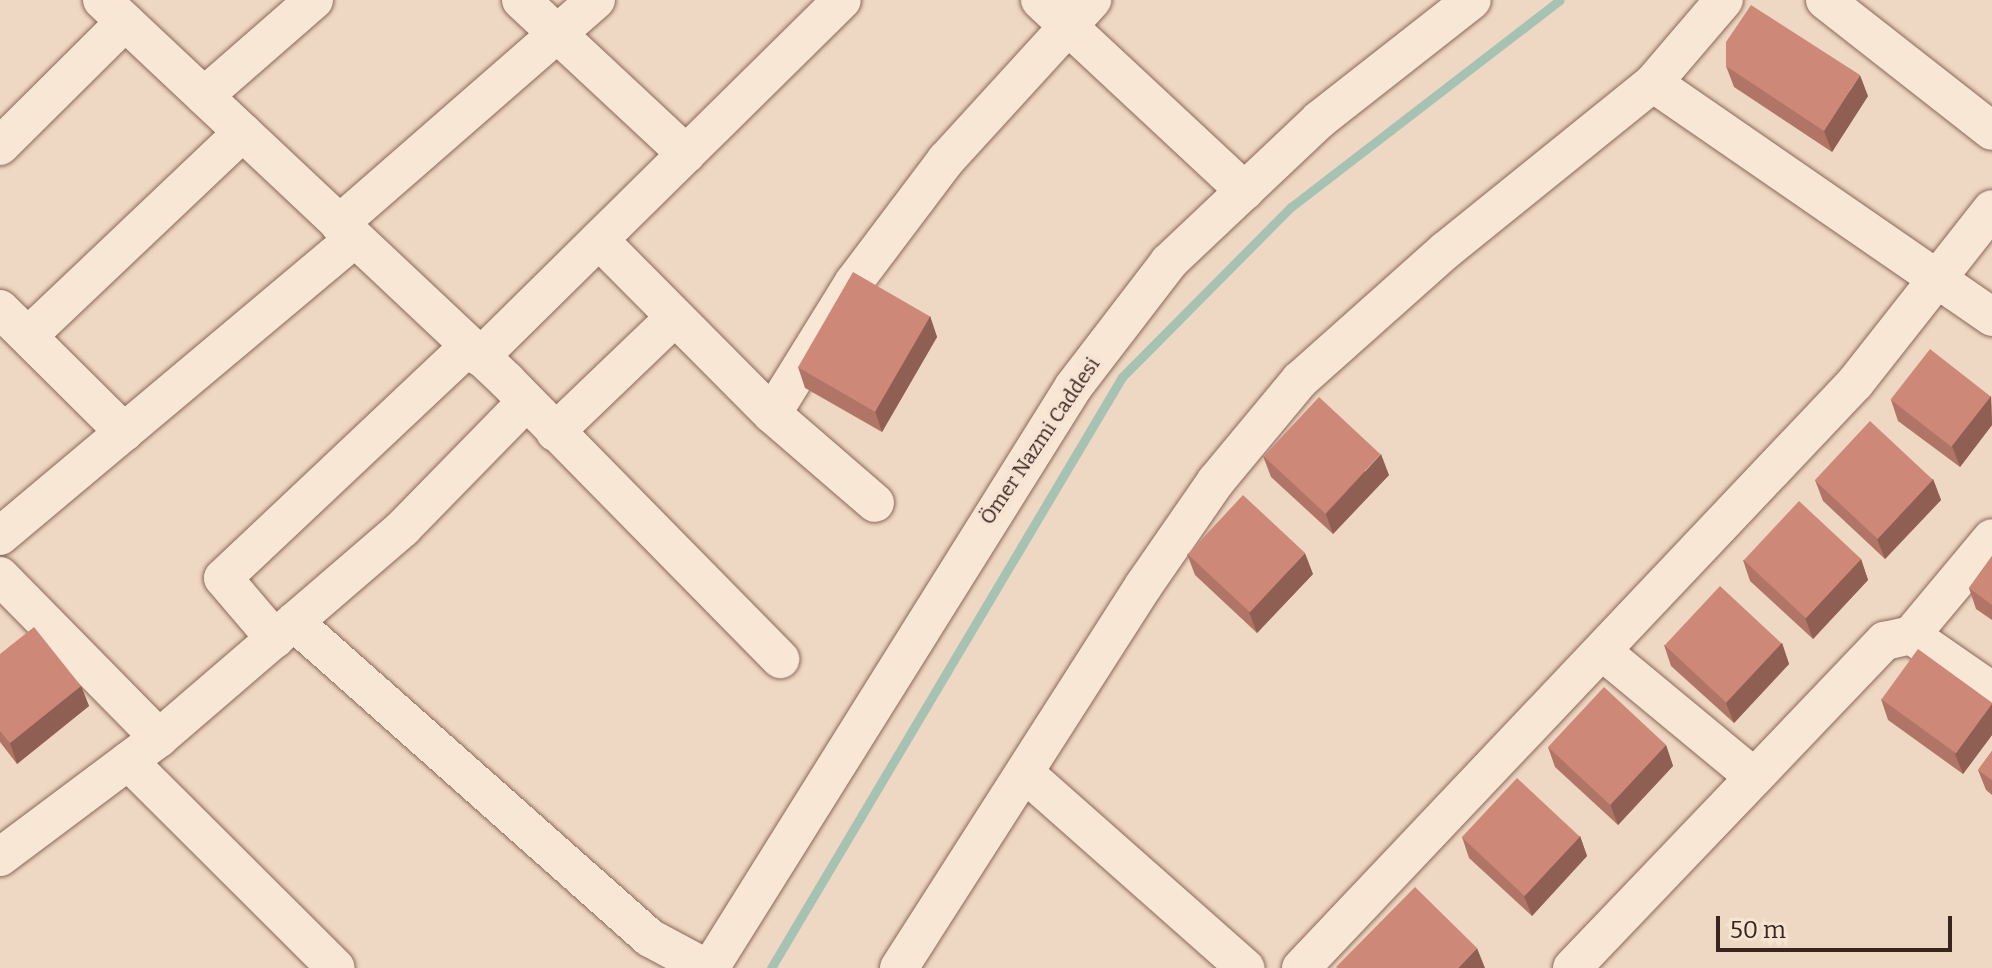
<!DOCTYPE html>
<html>
<head>
<meta charset="utf-8">
<style>
	body { margin:0 }
	#map { position:relative; width:1992px; height:968px; overflow:hidden; background:#efd8c3; font-family:Bitter,serif }
	div>[style] { position:absolute }
	.stream>* { height:9px; margin:-4.5px; padding:0 4.5px; transform-origin:4.5px; border-radius:4.5px; background:#a5c2b3 }
	.roads { filter:drop-shadow(0 0 2px #8a6859) drop-shadow(0 0 2px #8a6859) }
	.street>* { height:38px; margin:-19px; padding:0 19px; transform-origin:19px; border-radius:19px; background:#f9e7d6 }
	.wall>* { inset:0; background:#b17567 }
	.shaded-wall>* { inset:0; background:#905f54 }
	.building>* { inset:0; background:#ce8878; transform-origin:0 0 }
	span { translate:-50% -50%; white-space:nowrap; text-align:center; line-height:1.15; -webkit-text-stroke:7px #f6e4d3; paint-order:stroke }
	.street-label { font-size:20px; color:#39251e }
	.scale { position:absolute; left:1716px; top:916px; width:236px; height:36px; box-sizing:border-box; border:4px solid #39251e; border-top:0; padding-left:10px; font-size:24px; line-height:28px; white-space:nowrap; color:#39251e; -webkit-text-stroke:6px #f6e4d3; paint-order:stroke }
</style>
</head>
<body>
<div id="map">
	<div class="stream">
		<div style="left:771px;top:968px;width:687px;rotate:-59.29deg"></div>
		<div style="left:1122px;top:377px;width:240px;rotate:-45.2deg"></div>
		<div style="left:1291px;top:207px;width:339px;rotate:-37.6deg"></div>
	</div>
	<div class="roads">
		<div class="street">
			<div style="left:102px;top:0;width:556px;rotate:43.25deg"></div>
			<div style="left:507px;top:381px;width:390px;rotate:45.5deg"></div>
			<div style="left:521px;top:0;width:226px;rotate:43deg"></div>
			<div style="left:1040px;top:0;width:280px;rotate:43deg"></div>
			<div style="left:1825px;top:0;width:212px;rotate:38.1deg"></div>
			<div style="left:1653px;top:83px;width:412px;rotate:34.6deg"></div>
			<div style="left:204px;top:96px;width:146px;rotate:-41.1deg"></div>
			<div style="left:0;top:146px;width:176px;rotate:-44.8deg"></div>
			<div style="left:339px;top:224px;width:341px;rotate:-41.1deg"></div>
			<div style="left:599px;top:240px;width:245px;rotate:45.2deg"></div>
			<div style="left:772px;top:414px;width:136px;rotate:40.8deg"></div>
			<div style="left:0;top:309px;width:175px;rotate:44.8deg"></div>
			<div style="left:28px;top:336px;width:296px;rotate:-43.5deg"></div>
			<div style="left:480px;top:357px;width:508px;rotate:-44.6deg"></div>
			<div style="left:772px;top:414px;width:155px;rotate:-58.2deg"></div>
			<div style="left:854px;top:282px;width:153px;rotate:-53deg"></div>
			<div style="left:946px;top:160px;width:217px;rotate:-47.6deg"></div>
			<div style="left:555px;top:432px;width:166px;rotate:-43.8deg"></div>
			<div style="left:0;top:536px;width:463px;rotate:-40deg"></div>
			<div style="left:0;top:576px;width:227px;rotate:45.5deg"></div>
			<div style="left:294px;top:622px;width:476px;rotate:41.6deg"></div>
			<div style="left:650px;top:938px;width:64px;rotate:28.2deg"></div>
			<div style="left:1911px;top:635px;width:126px;rotate:-50.1deg"></div>
			<div style="left:275px;top:639px;width:80px;rotate:-130.4deg"></div>
			<div style="left:223px;top:578px;width:338px;rotate:-43.3deg"></div>
			<div style="left:1603px;top:652px;width:196px;rotate:39.6deg"></div>
			<div style="left:128px;top:761px;width:293px;rotate:44.9deg"></div>
			<div style="left:1026px;top:774px;width:293px;rotate:41.5deg"></div>
			<div style="left:0;top:857px;width:199px;rotate:-36.8deg"></div>
			<div style="left:159px;top:738px;width:322px;rotate:-40.7deg"></div>
			<div style="left:403px;top:528px;width:176px;rotate:-45.7deg"></div>
			<div style="left:710px;top:968px;width:686px;rotate:-57.98deg"></div>
			<div style="left:1074px;top:386px;width:156px;rotate:-52.5deg"></div>
			<div style="left:1169px;top:262px;width:207px;rotate:-43.4deg"></div>
			<div style="left:1319px;top:120px;width:194px;rotate:-38.1deg"></div>
			<div style="left:899px;top:968px;width:455px;rotate:-57.4deg"></div>
			<div style="left:1144px;top:585px;width:126px;rotate:-55.3deg"></div>
			<div style="left:1216px;top:481px;width:131px;rotate:-50.3deg"></div>
			<div style="left:1300px;top:380px;width:195px;rotate:-41.7deg"></div>
			<div style="left:1446px;top:250px;width:266px;rotate:-38.9deg"></div>
			<div style="left:1653px;top:83px;width:109px;rotate:-49.5deg"></div>
			<div style="left:1301px;top:968px;width:806px;rotate:-46.56deg"></div>
			<div style="left:1855px;top:383px;width:221px;rotate:-51.8deg"></div>
			<div style="left:1572px;top:968px;width:453px;rotate:-46.3deg"></div>
			<div style="left:1885px;top:641px;width:27px;rotate:-13deg"></div>
			<div style="left:1911px;top:635px;width:98px;rotate:34.7deg"></div>
		</div>
	</div>
	<div class="wall">
		<div style="clip-path:polygon(1726px 66px,1868px 96px,1832px 152px,1734px 87px)"></div>
		<div style="clip-path:polygon(930px 316px,937px 337px,882px 432px,805px 388px,798px 367px)"></div>
		<div style="clip-path:polygon(1991px 396px,1992px 425px,1960px 467px,1898px 421px,1891px 400px)"></div>
		<div style="clip-path:polygon(1263px 456px,1389px 475px,1333px 534px,1271px 477px)"></div>
		<div style="clip-path:polygon(1933px 479px,1941px 500px,1885px 559px,1823px 501px,1815px 480px)"></div>
		<div style="clip-path:polygon(1187px 554px,1313px 574px,1257px 633px,1195px 575px)"></div>
		<div style="clip-path:polygon(1992px 556px,1992px 620px,1976px 609px,1969px 588px)"></div>
		<div style="clip-path:polygon(1861px 559px,1868px 580px,1813px 639px,1750px 581px,1743px 560px)"></div>
		<div style="clip-path:polygon(1782px 643px,1789px 664px,1734px 723px,1671px 666px,1664px 645px)"></div>
		<div style="clip-path:polygon(0 654px,81px 686px,89px 706px,17px 764px,0 742px)"></div>
		<div style="clip-path:polygon(1881px 699px,1992px 703px,1992px 735px,1963px 774px,1888px 720px)"></div>
		<div style="clip-path:polygon(1666px 745px,1673px 766px,1618px 825px,1555px 767px,1548px 747px)"></div>
		<div style="clip-path:polygon(1992px 751px,1992px 795px,1986px 790px,1978px 770px)"></div>
		<div style="clip-path:polygon(1580px 836px,1587px 856px,1532px 916px,1469px 858px,1462px 837px)"></div>
	</div>
	<div class="shaded-wall">
		<div style="clip-path:polygon(1860px 75px,1868px 96px,1832px 152px,1824px 131px)"></div>
		<div style="clip-path:polygon(930px 316px,937px 337px,882px 432px,875px 411px)"></div>
		<div style="clip-path:polygon(1991px 396px,1992px 425px,1960px 467px,1952px 446px)"></div>
		<div style="clip-path:polygon(1381px 454px,1389px 475px,1333px 534px,1326px 514px)"></div>
		<div style="clip-path:polygon(1933px 479px,1941px 500px,1885px 559px,1877px 539px)"></div>
		<div style="clip-path:polygon(1305px 553px,1313px 574px,1257px 633px,1249px 612px)"></div>
		<div style="clip-path:polygon(1861px 559px,1868px 580px,1813px 639px,1805px 618px)"></div>
		<div style="clip-path:polygon(1782px 643px,1789px 664px,1734px 723px,1726px 703px)"></div>
		<div style="clip-path:polygon(81px 686px,89px 706px,17px 764px,10px 743px)"></div>
		<div style="clip-path:polygon(1992px 704px,1992px 735px,1963px 774px,1955px 754px)"></div>
		<div style="clip-path:polygon(1666px 745px,1673px 766px,1618px 825px,1610px 804px)"></div>
		<div style="clip-path:polygon(1580px 836px,1587px 856px,1532px 916px,1524px 896px)"></div>
		<div style="clip-path:polygon(1477px 948px,1485px 968px,1458px 968px)"></div>
	</div>
	<div class="building">
		<div style="clip-path:polygon(1751px 5px,1860px 75px,1824px 131px,1726px 66px,1726px 42px)"></div>
		<div style="left:853px;top:272px;width:89px;height:110px;rotate:30deg"></div>
		<div style="left:1930px;top:349px;width:77px;height:64px;rotate:38deg"></div>
		<div style="left:1319px;top:397px;width:84px;height:81px;rotate:43deg"></div>
		<div style="left:1870px;top:421px;width:86px;height:81px;rotate:43deg"></div>
		<div style="left:1243px;top:495px;width:85px;height:81px;rotate:43deg"></div>
		<div style="left:1799px;top:501px;width:85px;height:81px;rotate:43deg"></div>
		<div style="clip-path:polygon(1992px 556px,1992px 605px,1969px 588px)"></div>
		<div style="left:1720px;top:586px;width:84px;height:81px;rotate:43deg"></div>
		<div style="clip-path:polygon(34px 627px,81px 686px,10px 743px,0 731px,0 654px)"></div>
		<div style="left:1918px;top:649px;width:92px;height:62px;rotate:36deg"></div>
		<div style="left:1604px;top:687px;width:85px;height:82px;rotate:43deg"></div>
		<div style="clip-path:polygon(1992px 751px,1992px 780px,1978px 770px)"></div>
		<div style="left:1517px;top:778px;width:86px;height:81px;rotate:43deg"></div>
		<div style="clip-path:polygon(1415px 887px,1477px 948px,1458px 968px,1337px 968px,1336px 967px)"></div>
	</div>
	<div class="street-label">
		<span style="left:1040px;top:441px;rotate:-56deg">Ömer Nazmi Caddesi</span>
	</div>
	<div class="scale">50 m</div>
</div>
</body>
</html>
